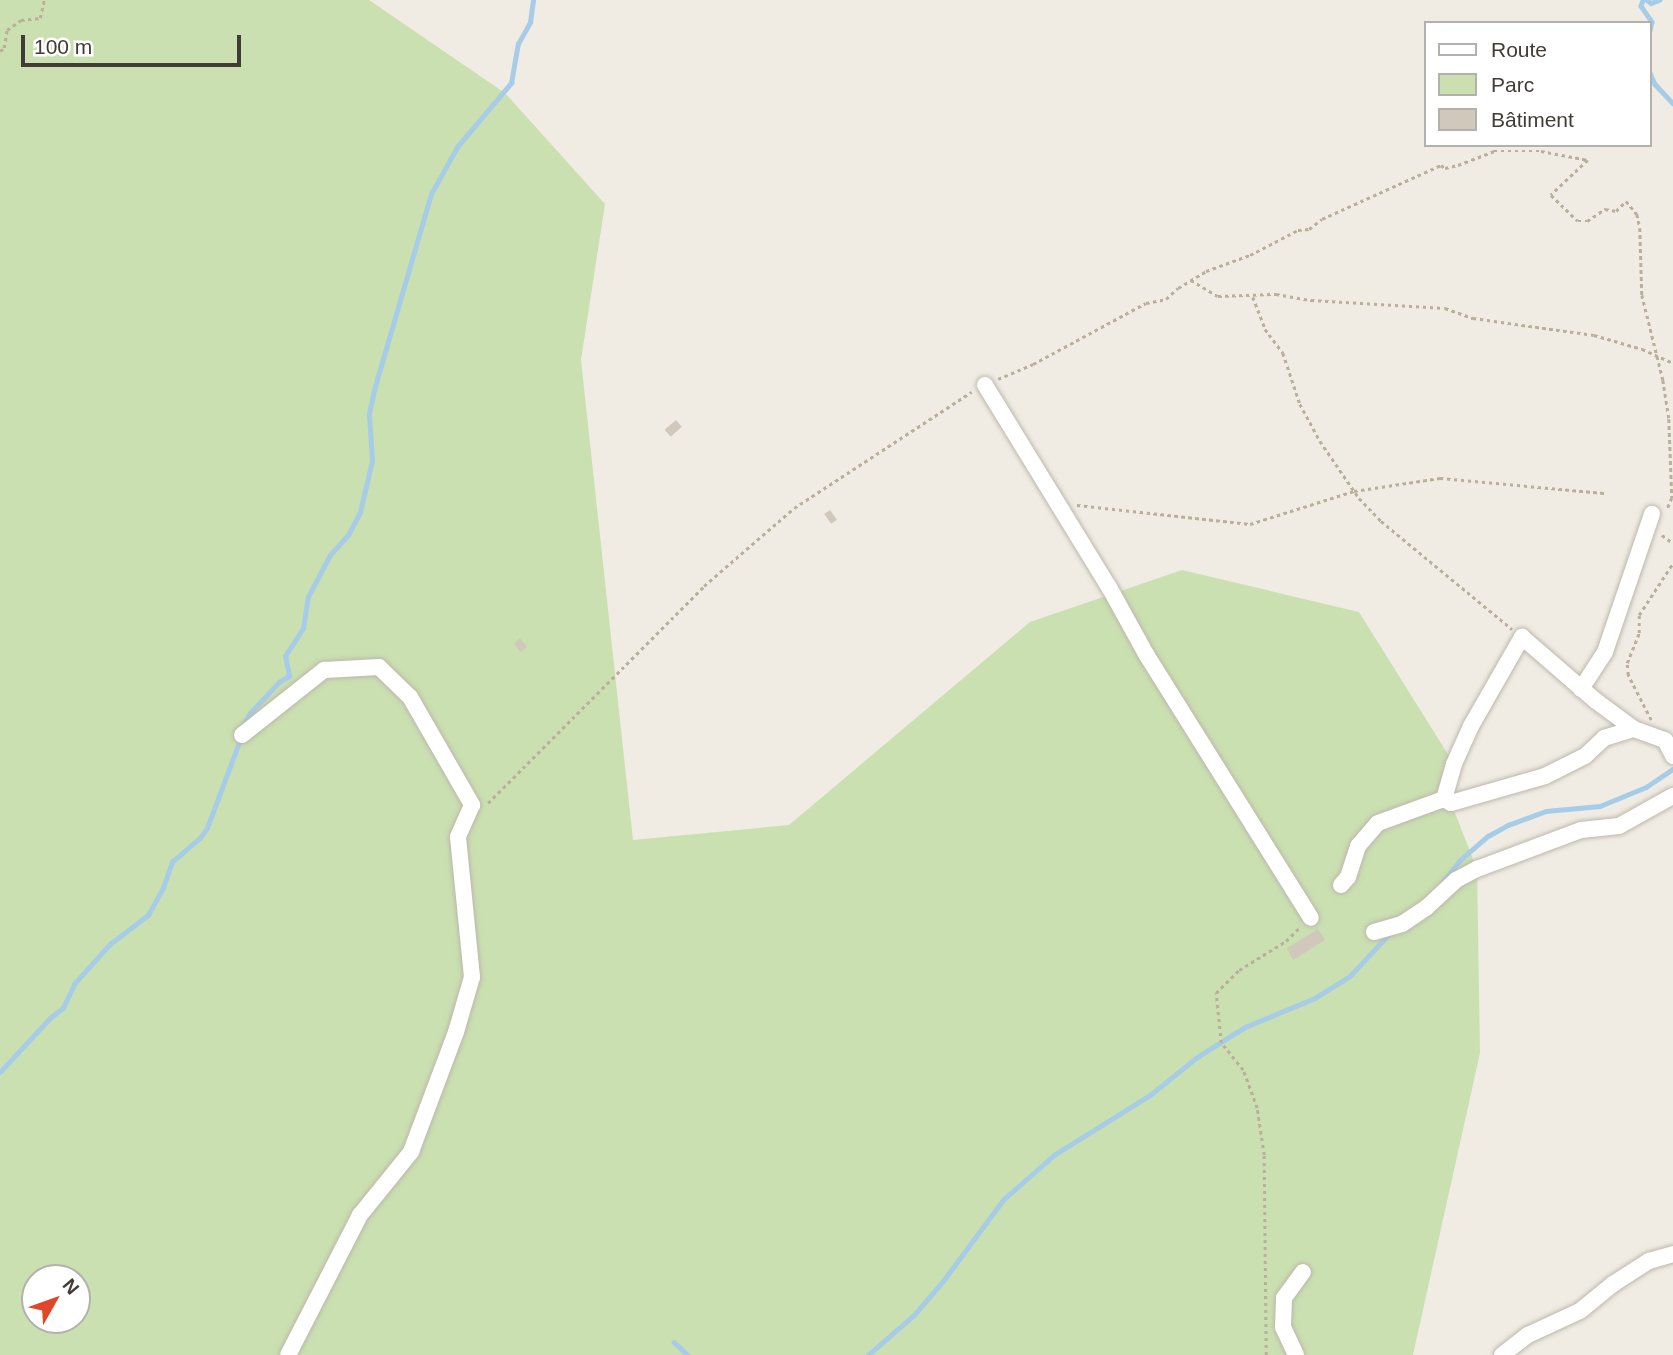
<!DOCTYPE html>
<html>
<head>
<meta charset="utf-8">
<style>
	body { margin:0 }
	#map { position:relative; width:1673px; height:1355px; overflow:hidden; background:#f0ece4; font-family:Arial,sans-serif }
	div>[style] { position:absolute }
	.green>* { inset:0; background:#cae0b1 }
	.stream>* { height:4.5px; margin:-2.25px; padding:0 2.25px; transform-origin:2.25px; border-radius:2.25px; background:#a6cce7 }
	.building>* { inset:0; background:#d0c8bb; transform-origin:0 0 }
	.path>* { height:2.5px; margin-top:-1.25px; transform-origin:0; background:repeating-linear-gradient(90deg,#baaf9b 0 3.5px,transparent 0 7px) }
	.roads { filter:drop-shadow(0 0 2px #bdb7ab) drop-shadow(0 0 2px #bdb7ab) }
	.minor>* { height:16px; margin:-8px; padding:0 8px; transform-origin:8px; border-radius:8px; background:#fff }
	span { translate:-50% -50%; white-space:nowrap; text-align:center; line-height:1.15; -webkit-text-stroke:6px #fff; paint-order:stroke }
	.legend { position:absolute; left:1424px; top:21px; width:228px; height:126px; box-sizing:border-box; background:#fff; border:2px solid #b3b1ae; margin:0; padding:9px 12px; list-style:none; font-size:21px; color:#413c35 }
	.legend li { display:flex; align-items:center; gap:14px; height:35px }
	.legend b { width:35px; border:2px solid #b3b1ae }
	.north { position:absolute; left:21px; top:1264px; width:70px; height:70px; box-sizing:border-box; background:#fff; border:2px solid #b3b1ae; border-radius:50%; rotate:50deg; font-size:19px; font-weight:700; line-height:28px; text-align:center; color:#413c35 }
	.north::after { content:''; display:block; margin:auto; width:24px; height:32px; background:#e24629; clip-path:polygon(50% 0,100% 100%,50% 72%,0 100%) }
	.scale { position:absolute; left:21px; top:35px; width:220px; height:32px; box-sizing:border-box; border:4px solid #413c35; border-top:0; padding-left:9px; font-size:21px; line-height:24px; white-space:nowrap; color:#413c35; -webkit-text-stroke:5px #fff; paint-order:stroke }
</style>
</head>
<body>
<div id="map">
	<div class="green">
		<div style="clip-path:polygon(evenodd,0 0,369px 0,505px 93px,605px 204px,581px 360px,633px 840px,789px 825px,1030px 622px,1182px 570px,1359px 612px,1454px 764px,1451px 803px,1477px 869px,1480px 1053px,1413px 1355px,0 1355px,0 0,35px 1278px,77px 1278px,77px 1320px,35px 1320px,35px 1278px)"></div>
	</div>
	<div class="stream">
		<div style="left:1643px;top:0;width:6px;rotate:108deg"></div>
		<div style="left:1641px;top:6px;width:19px;rotate:55deg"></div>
		<div style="left:1652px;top:22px;width:9px;rotate:103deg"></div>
		<div style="left:1647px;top:0;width:5px;rotate:37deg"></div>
		<div style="left:1651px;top:3px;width:9px;rotate:-21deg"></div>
		<div style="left:1650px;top:73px;width:12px;rotate:66deg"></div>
		<div style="left:1655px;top:84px;width:26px;rotate:47deg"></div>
		<div style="left:241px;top:729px;width:18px;rotate:-61deg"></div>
		<div style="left:250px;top:713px;width:42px;rotate:-46.9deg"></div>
		<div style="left:279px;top:682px;width:12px;rotate:-31deg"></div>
		<div style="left:289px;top:676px;width:20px;rotate:-101deg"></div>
		<div style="left:285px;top:656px;width:33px;rotate:-57deg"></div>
		<div style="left:303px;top:628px;width:31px;rotate:-81deg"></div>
		<div style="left:308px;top:597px;width:47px;rotate:-62.4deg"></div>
		<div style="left:330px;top:555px;width:27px;rotate:-48deg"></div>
		<div style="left:348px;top:535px;width:26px;rotate:-62deg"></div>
		<div style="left:360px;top:512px;width:52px;rotate:-76.8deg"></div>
		<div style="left:372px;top:461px;width:47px;rotate:-93.7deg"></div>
		<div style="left:369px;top:414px;width:25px;rotate:-78deg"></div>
		<div style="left:374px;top:390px;width:204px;rotate:-73.8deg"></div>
		<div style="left:431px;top:194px;width:54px;rotate:-61deg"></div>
		<div style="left:457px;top:147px;width:84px;rotate:-49.8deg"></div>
		<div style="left:511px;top:83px;width:40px;rotate:-80deg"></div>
		<div style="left:518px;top:44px;width:25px;rotate:-61deg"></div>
		<div style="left:530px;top:22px;width:22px;rotate:-82deg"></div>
		<div style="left:1442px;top:883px;width:28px;rotate:-52deg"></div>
		<div style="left:1459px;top:861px;width:38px;rotate:-41deg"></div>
		<div style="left:1488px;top:836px;width:23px;rotate:-29deg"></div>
		<div style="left:1508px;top:825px;width:40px;rotate:-20.2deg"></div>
		<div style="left:1546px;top:811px;width:54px;rotate:-5.3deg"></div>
		<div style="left:1600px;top:806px;width:50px;rotate:-22.4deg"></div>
		<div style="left:1646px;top:787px;width:32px;rotate:-34deg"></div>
		<div style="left:0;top:1072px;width:74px;rotate:-47.2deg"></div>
		<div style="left:50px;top:1018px;width:16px;rotate:-38deg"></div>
		<div style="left:63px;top:1008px;width:26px;rotate:-65deg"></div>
		<div style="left:74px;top:984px;width:54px;rotate:-48deg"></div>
		<div style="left:110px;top:944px;width:48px;rotate:-37.3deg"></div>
		<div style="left:148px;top:915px;width:31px;rotate:-61deg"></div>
		<div style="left:163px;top:888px;width:28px;rotate:-71deg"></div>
		<div style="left:172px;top:862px;width:37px;rotate:-41deg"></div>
		<div style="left:200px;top:838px;width:12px;rotate:-55deg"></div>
		<div style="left:207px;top:828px;width:97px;rotate:-69.5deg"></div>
		<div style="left:674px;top:1342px;width:19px;rotate:43deg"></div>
		<div style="left:868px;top:1355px;width:61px;rotate:-41deg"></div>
		<div style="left:914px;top:1315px;width:45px;rotate:-49.5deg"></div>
		<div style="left:943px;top:1281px;width:102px;rotate:-53.4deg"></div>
		<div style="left:1004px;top:1199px;width:67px;rotate:-41.3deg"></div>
		<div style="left:1054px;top:1155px;width:113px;rotate:-32deg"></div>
		<div style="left:1150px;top:1095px;width:59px;rotate:-38.8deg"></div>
		<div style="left:1196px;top:1058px;width:58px;rotate:-32.3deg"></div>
		<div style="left:1245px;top:1027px;width:76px;rotate:-22.5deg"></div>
		<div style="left:1315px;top:998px;width:41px;rotate:-32.2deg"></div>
		<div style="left:1350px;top:976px;width:59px;rotate:-47.1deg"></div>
	</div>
	<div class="building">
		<div style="left:676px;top:420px;width:9px;height:15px;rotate:49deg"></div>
		<div style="left:830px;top:510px;width:12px;height:7px;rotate:55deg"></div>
		<div style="clip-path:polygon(520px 638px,527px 647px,521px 652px,514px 644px)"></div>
		<div style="left:1318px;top:929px;width:13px;height:37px;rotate:58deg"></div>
	</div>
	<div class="path">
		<div style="left:0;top:51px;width:5px;rotate:-37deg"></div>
		<div style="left:4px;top:48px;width:18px;rotate:-81deg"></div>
		<div style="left:7px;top:30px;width:17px;rotate:-36deg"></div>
		<div style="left:21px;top:20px;width:19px;rotate:-6deg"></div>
		<div style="left:40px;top:18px;width:18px;rotate:-77deg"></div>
		<div style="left:1588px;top:160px;width:51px;rotate:136.6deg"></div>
		<div style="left:1551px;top:195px;width:37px;rotate:44deg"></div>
		<div style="left:1578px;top:221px;width:9px"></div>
		<div style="left:1587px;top:221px;width:22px;rotate:-34deg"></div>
		<div style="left:1605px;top:209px;width:11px;rotate:10deg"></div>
		<div style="left:1616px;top:211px;width:14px;rotate:-45deg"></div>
		<div style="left:1626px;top:201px;width:17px;rotate:50deg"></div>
		<div style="left:1637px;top:214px;width:14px;rotate:78deg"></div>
		<div style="left:1640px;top:228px;width:67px;rotate:88.3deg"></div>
		<div style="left:1642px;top:295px;width:88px;rotate:76.1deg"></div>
		<div style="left:1663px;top:380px;width:39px;rotate:81deg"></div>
		<div style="left:1669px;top:419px;width:79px;rotate:87.8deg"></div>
		<div style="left:1672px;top:498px;width:13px;rotate:113deg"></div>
		<div style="left:1191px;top:280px;width:31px;rotate:31deg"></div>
		<div style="left:1218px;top:296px;width:58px;rotate:-2deg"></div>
		<div style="left:1276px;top:294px;width:36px;rotate:10deg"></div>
		<div style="left:1311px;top:300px;width:134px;rotate:3.4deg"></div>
		<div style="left:1445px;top:308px;width:30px;rotate:20deg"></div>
		<div style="left:1473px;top:318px;width:122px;rotate:8deg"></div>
		<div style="left:1594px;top:335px;width:50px;rotate:16.3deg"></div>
		<div style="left:1642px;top:349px;width:34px;rotate:24deg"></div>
		<div style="left:1253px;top:297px;width:34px;rotate:69deg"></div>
		<div style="left:1265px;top:329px;width:30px;rotate:53deg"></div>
		<div style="left:1283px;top:353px;width:54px;rotate:71.6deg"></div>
		<div style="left:1300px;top:404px;width:42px;rotate:61.6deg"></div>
		<div style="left:1320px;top:441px;width:69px;rotate:55.6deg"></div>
		<div style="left:1359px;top:498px;width:32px;rotate:46deg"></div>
		<div style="left:1381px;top:521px;width:170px;rotate:39.5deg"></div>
		<div style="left:998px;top:379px;width:38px;rotate:-23deg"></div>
		<div style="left:1033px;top:364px;width:128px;rotate:-28.4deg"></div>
		<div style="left:1146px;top:303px;width:20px;rotate:-11deg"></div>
		<div style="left:1166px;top:299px;width:16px;rotate:-43deg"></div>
		<div style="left:1178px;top:288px;width:33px;rotate:-31deg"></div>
		<div style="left:1206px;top:271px;width:47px;rotate:-20deg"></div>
		<div style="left:1250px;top:255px;width:54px;rotate:-27.5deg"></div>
		<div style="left:1298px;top:230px;width:11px;rotate:-5deg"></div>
		<div style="left:1309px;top:229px;width:16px;rotate:-38deg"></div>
		<div style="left:1322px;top:219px;width:131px;rotate:-24.4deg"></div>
		<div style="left:1441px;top:165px;width:5px;rotate:37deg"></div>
		<div style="left:1445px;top:168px;width:13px;rotate:-13deg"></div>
		<div style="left:1458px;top:165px;width:39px;rotate:-21deg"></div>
		<div style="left:1494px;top:151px;width:47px"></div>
		<div style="left:1541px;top:151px;width:48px;rotate:10.8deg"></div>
		<div style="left:1077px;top:505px;width:174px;rotate:6.3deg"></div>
		<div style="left:1250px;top:524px;width:109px;rotate:-17.6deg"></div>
		<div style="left:1354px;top:491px;width:87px;rotate:-8.6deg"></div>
		<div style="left:1440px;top:478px;width:167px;rotate:5.2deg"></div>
		<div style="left:1662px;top:535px;width:14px;rotate:36deg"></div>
		<div style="left:1651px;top:720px;width:51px;rotate:-117.1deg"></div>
		<div style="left:1628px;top:675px;width:12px;rotate:-95deg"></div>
		<div style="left:1627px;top:663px;width:32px;rotate:-68deg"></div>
		<div style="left:1639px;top:633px;width:18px;rotate:-90deg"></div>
		<div style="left:1639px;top:615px;width:62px;rotate:-56.8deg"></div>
		<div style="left:488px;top:803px;width:306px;rotate:-45.1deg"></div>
		<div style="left:704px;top:586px;width:119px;rotate:-40.9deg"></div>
		<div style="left:794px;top:508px;width:212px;rotate:-33.2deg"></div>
		<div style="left:1266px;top:1355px;width:200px;rotate:-90.6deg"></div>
		<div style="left:1264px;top:1155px;width:48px;rotate:-98.5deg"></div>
		<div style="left:1257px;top:1108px;width:40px;rotate:-110.2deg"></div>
		<div style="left:1243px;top:1070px;width:35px;rotate:-129deg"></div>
		<div style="left:1221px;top:1043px;width:50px;rotate:-95.7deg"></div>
		<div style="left:1216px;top:993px;width:33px;rotate:-45deg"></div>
		<div style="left:1239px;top:970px;width:55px;rotate:-31.7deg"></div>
		<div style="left:1286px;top:941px;width:18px;rotate:-45deg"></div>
	</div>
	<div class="roads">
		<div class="minor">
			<div style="left:985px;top:385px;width:237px;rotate:58.5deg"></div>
			<div style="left:1109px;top:587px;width:77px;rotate:61.1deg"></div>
			<div style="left:1146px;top:654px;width:311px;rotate:58deg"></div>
			<div style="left:1581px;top:689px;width:44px;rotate:-57deg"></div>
			<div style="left:1605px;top:652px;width:146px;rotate:-71.2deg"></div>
			<div style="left:242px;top:735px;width:105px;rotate:-38.4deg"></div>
			<div style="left:324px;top:670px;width:55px;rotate:-3.1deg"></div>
			<div style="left:379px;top:667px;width:43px;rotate:44.1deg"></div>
			<div style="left:410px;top:697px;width:125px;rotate:60.1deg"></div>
			<div style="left:472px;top:805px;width:35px;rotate:114deg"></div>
			<div style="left:458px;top:837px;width:141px;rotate:84.3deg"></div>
			<div style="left:472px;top:977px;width:57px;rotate:106.2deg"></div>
			<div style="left:456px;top:1032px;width:128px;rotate:110.6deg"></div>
			<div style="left:411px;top:1152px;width:81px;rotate:129deg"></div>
			<div style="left:360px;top:1215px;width:157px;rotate:117.2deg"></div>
			<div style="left:1444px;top:799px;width:8px;rotate:30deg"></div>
			<div style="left:1451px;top:803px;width:98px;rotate:-16deg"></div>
			<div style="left:1545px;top:776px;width:45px;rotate:-26.6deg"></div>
			<div style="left:1585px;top:756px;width:26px;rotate:-43deg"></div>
			<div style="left:1604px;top:738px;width:31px;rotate:-17deg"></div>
			<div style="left:1341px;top:885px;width:11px;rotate:-49deg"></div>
			<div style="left:1348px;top:877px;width:33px;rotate:-72deg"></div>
			<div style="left:1358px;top:846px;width:30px;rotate:-49deg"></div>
			<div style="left:1378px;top:823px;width:70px;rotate:-20deg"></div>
			<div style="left:1444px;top:799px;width:36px;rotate:-74deg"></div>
			<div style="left:1454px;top:764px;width:42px;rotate:-65.9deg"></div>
			<div style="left:1471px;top:726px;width:103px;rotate:-60.2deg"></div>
			<div style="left:1522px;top:637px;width:98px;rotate:40.9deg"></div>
			<div style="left:1596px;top:701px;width:47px;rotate:36.4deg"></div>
			<div style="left:1634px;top:729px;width:33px;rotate:20deg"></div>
			<div style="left:1665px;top:740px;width:18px;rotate:63deg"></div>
			<div style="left:1374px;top:932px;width:29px;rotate:-16deg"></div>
			<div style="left:1402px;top:924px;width:29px;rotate:-34deg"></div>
			<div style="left:1426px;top:908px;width:41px;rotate:-43deg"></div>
			<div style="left:1456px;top:880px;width:24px;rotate:-28deg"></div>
			<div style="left:1477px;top:869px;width:111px;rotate:-20.6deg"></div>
			<div style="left:1581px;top:830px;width:38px;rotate:-6deg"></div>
			<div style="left:1619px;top:826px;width:62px;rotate:-29.1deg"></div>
			<div style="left:1296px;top:1355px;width:31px;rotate:-115deg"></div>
			<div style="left:1283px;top:1327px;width:29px;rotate:-88deg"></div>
			<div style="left:1284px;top:1298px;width:32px;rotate:-54deg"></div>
			<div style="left:1502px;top:1355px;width:33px;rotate:-38deg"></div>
			<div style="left:1528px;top:1335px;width:57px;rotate:-24.8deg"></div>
			<div style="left:1580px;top:1311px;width:43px;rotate:-39.3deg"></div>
			<div style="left:1613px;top:1284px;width:43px;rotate:-32.6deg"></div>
			<div style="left:1649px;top:1261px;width:25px;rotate:-16deg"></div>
		</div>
	</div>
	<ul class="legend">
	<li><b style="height:9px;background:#fff"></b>Route</li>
	<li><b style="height:19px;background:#cae0b1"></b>Parc</li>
	<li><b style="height:19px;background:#d0c8bb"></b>Bâtiment</li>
	</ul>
	<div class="north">N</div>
	<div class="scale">100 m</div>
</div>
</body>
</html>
